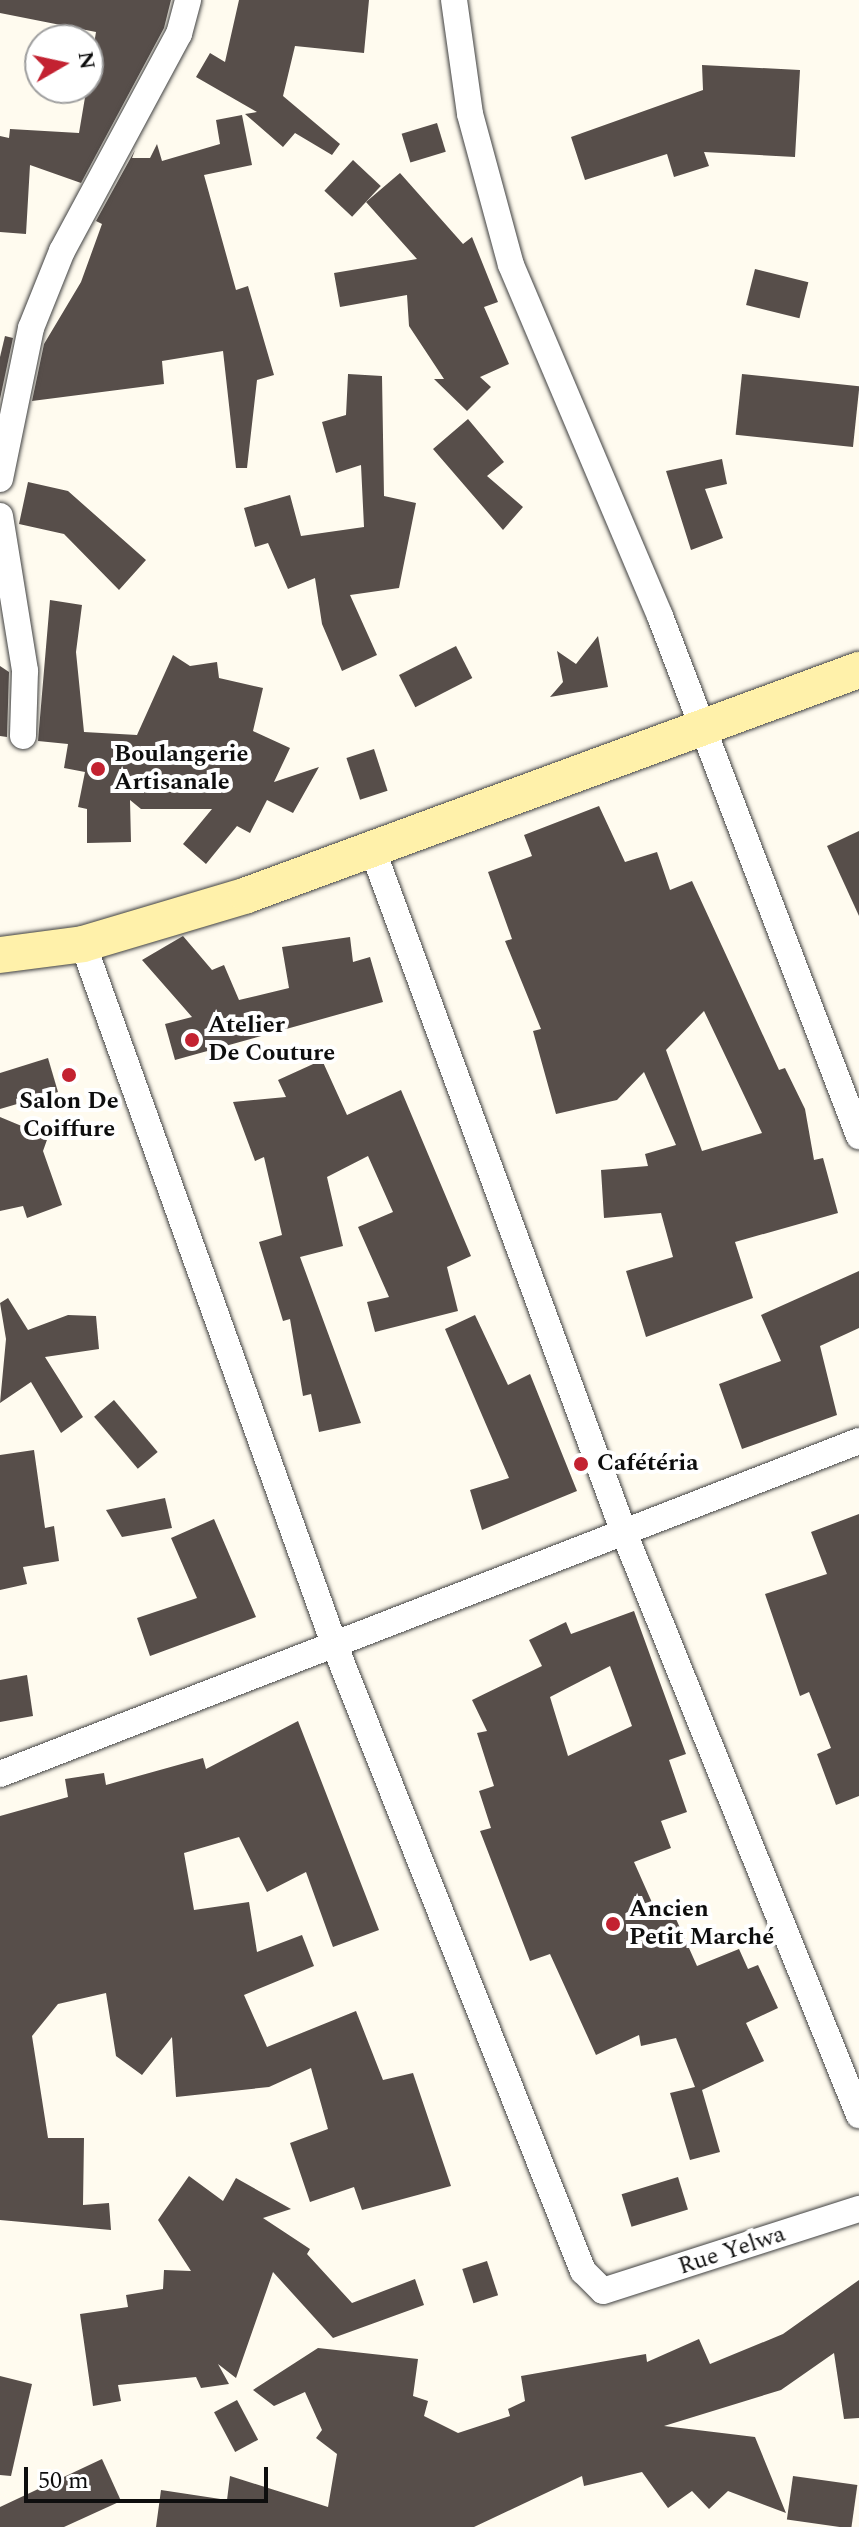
<!DOCTYPE html>
<html>
<head>
<meta charset="utf-8">
<style>
	body { margin:0 }
	#map { position:relative; width:859px; height:2527px; overflow:hidden; background:#fffbef; font-family:Spectral,serif }
	div>[style] { position:absolute }
	.building>* { inset:0; background:#574e4a; transform-origin:0 0 }
	.roads { filter:drop-shadow(0 0 2px #414141) drop-shadow(0 0 2px #414141) }
	.street>* { height:26px; margin:-13px; padding:0 13px; transform-origin:13px; border-radius:13px; background:#fff }
	.secondary>* { height:36px; margin:-18px; padding:0 18px; transform-origin:18px; border-radius:18px; background:#fff1aa }
	.dots>* { width:22px; height:22px; translate:-50% -50%; box-sizing:border-box; border:4px solid #fff; border-radius:50% }
	span { translate:-50% -50%; white-space:nowrap; text-align:center; line-height:1.15; -webkit-text-stroke:8px #fff; paint-order:stroke }
	.poi-label { font-size:24px; color:#0e0e0e; font-weight:700 }
	.left { translate:0 -50%; text-align:left }
	.street-label { font-size:24px; color:#0e0e0e }
	.north { position:absolute; left:24px; top:24px; width:80px; height:80px; box-sizing:border-box; background:#fff; border:2px solid #9f9f9f; border-radius:50%; rotate:81deg; font-size:22px; font-weight:700; line-height:32px; text-align:center; color:#0e0e0e }
	.north::after { content:''; display:block; margin:auto; width:28px; height:36px; background:#c32231; clip-path:polygon(50% 0,100% 100%,50% 72%,0 100%) }
	.scale { position:absolute; left:24px; top:2467px; width:244px; height:36px; box-sizing:border-box; border:4px solid #0e0e0e; border-top:0; padding-left:10px; font-size:24px; line-height:28px; white-space:nowrap; color:#0e0e0e; -webkit-text-stroke:6px #fff; paint-order:stroke }
</style>
</head>
<body>
<div id="map">
	<div class="building">
		<div style="clip-path:polygon(0 0,171px 0,164px 28px,81px 183px,30px 165px,26px 234px,0 232px,0 136px,9px 138px,10px 129px,79px 133px,96px 32px,0 13px)"></div>
		<div style="clip-path:polygon(239px 0,369px 0,364px 53px,295px 46px,283px 96px,340px 144px,332px 155px,295px 133px,283px 147px,245px 114px,257px 112px,196px 77px,210px 53px,225px 62px)"></div>
		<div style="clip-path:polygon(702px 65px,800px 70px,795px 157px,704px 152px,709px 166px,674px 177px,667px 154px,585px 180px,571px 137px,703px 90px)"></div>
		<div style="clip-path:polygon(242px 115px,252px 165px,204px 175px,236px 290px,248px 286px,274px 375px,257px 380px,247px 468px,236px 468px,223px 351px,162px 361px,164px 384px,32px 401px,44px 344px,81px 282px,102px 224px,96px 221px,135px 150px,132px 158px,150px 158px,157px 144px,162px 161px,220px 144px,216px 120px)"></div>
		<div style="left:437px;top:123px;width:30px;height:37px;rotate:73deg"></div>
		<div style="left:353px;top:160px;width:38px;height:42px;rotate:43deg"></div>
		<div style="clip-path:polygon(400px 173px,463px 244px,472px 237px,498px 302px,484px 307px,509px 364px,480px 377px,491px 387px,467px 411px,434px 379px,444px 379px,409px 326px,407px 295px,340px 307px,334px 273px,417px 259px,366px 202px)"></div>
		<div style="left:755px;top:269px;width:55px;height:37px;rotate:14deg"></div>
		<div style="clip-path:polygon(5px 336px,13px 338px,0 399px,0 357px)"></div>
		<div style="clip-path:polygon(348px 374px,382px 376px,384px 496px,416px 503px,399px 588px,350px 595px,377px 655px,342px 671px,322px 624px,315px 578px,288px 589px,268px 543px,255px 547px,244px 508px,290px 495px,301px 536px,364px 527px,361px 465px,336px 473px,322px 422px,346px 415px)"></div>
		<div style="left:742px;top:374px;width:118px;height:61px;rotate:6deg"></div>
		<div style="clip-path:polygon(468px 419px,504px 462px,487px 476px,523px 507px,503px 530px,433px 449px)"></div>
		<div style="clip-path:polygon(722px 459px,727px 484px,705px 489px,723px 538px,691px 550px,666px 471px)"></div>
		<div style="clip-path:polygon(28px 482px,68px 491px,146px 560px,119px 590px,64px 534px,19px 524px)"></div>
		<div style="clip-path:polygon(50px 600px,82px 605px,76px 652px,84px 732px,137px 735px,173px 655px,190px 666px,217px 662px,219px 678px,263px 688px,253px 731px,290px 748px,274px 782px,319px 767px,293px 813px,267px 800px,250px 833px,237px 826px,206px 864px,183px 844px,212px 809px,141px 809px,130px 800px,131px 842px,87px 843px,87px 809px,78px 807px,85px 772px,64px 768px,68px 744px,38px 741px)"></div>
		<div style="clip-path:polygon(598px 636px,608px 687px,550px 697px,563px 682px,557px 651px,576px 664px)"></div>
		<div style="left:456px;top:646px;width:36px;height:64px;rotate:63deg"></div>
		<div style="clip-path:polygon(0 666px,9px 672px,7px 737px,0 736px)"></div>
		<div style="left:374px;top:749px;width:44px;height:29px;rotate:72deg"></div>
		<div style="clip-path:polygon(evenodd,599px 806px,625px 862px,657px 852px,670px 890px,692px 881px,779px 1070px,785px 1068px,805px 1109px,814px 1160px,823px 1158px,838px 1213px,735px 1242px,753px 1298px,646px 1337px,626px 1271px,673px 1257px,661px 1213px,604px 1218px,601px 1170px,648px 1166px,645px 1154px,676px 1145px,644px 1072px,617px 1100px,556px 1114px,533px 1031px,541px 1029px,505px 941px,512px 939px,488px 872px,532px 856px,524px 835px,599px 806px,704px 1011px,762px 1133px,702px 1151px,666px 1050px,704px 1011px)"></div>
		<div style="clip-path:polygon(859px 831px,859px 916px,827px 846px)"></div>
		<div style="clip-path:polygon(183px 936px,212px 970px,224px 965px,239px 1000px,289px 988px,282px 947px,350px 937px,353px 962px,370px 957px,383px 1002px,175px 1060px,165px 1024px,192px 1017px,142px 960px)"></div>
		<div style="clip-path:polygon(48px 1058px,58px 1092px,0 1109px,0 1073px)"></div>
		<div style="clip-path:polygon(322px 1060px,347px 1115px,401px 1090px,471px 1256px,447px 1267px,458px 1311px,375px 1332px,367px 1302px,389px 1297px,358px 1227px,393px 1212px,368px 1156px,327px 1177px,343px 1246px,300px 1257px,361px 1423px,319px 1432px,311px 1394px,303px 1396px,290px 1319px,283px 1321px,259px 1242px,282px 1235px,264px 1157px,255px 1161px,233px 1102px,286px 1097px,278px 1080px)"></div>
		<div style="clip-path:polygon(0 1117px,48px 1137px,43px 1151px,62px 1205px,27px 1218px,23px 1206px,0 1211px)"></div>
		<div style="clip-path:polygon(859px 1271px,859px 1328px,820px 1346px,837px 1415px,742px 1449px,719px 1384px,781px 1361px,761px 1315px)"></div>
		<div style="clip-path:polygon(8px 1298px,28px 1330px,68px 1315px,96px 1316px,99px 1349px,45px 1357px,83px 1417px,61px 1433px,31px 1382px,0 1403px,6px 1339px,0 1303px)"></div>
		<div style="clip-path:polygon(475px 1315px,508px 1385px,530px 1374px,577px 1491px,482px 1530px,470px 1490px,509px 1478px,445px 1329px)"></div>
		<div style="left:114px;top:1400px;width:68px;height:26px;rotate:50deg"></div>
		<div style="clip-path:polygon(34px 1450px,45px 1528px,54px 1526px,59px 1561px,23px 1567px,27px 1584px,0 1590px,0 1455px)"></div>
		<div style="clip-path:polygon(165px 1498px,172px 1528px,122px 1537px,106px 1510px)"></div>
		<div style="clip-path:polygon(859px 1514px,859px 1796px,836px 1805px,817px 1754px,831px 1748px,809px 1692px,800px 1696px,765px 1594px,827px 1574px,811px 1532px)"></div>
		<div style="clip-path:polygon(214px 1519px,256px 1617px,150px 1656px,137px 1618px,197px 1598px,171px 1538px)"></div>
		<div style="clip-path:polygon(evenodd,634px 1611px,686px 1754px,669px 1760px,687px 1812px,661px 1821px,671px 1848px,634px 1862px,658px 1916px,672px 1910px,697px 1966px,739px 1949px,748px 1969px,758px 1965px,778px 2008px,746px 2023px,764px 2061px,702px 2090px,720px 2152px,690px 2160px,670px 2093px,695px 2087px,676px 2038px,641px 2046px,639px 2035px,596px 2055px,550px 1954px,530px 1961px,480px 1831px,491px 1828px,479px 1791px,494px 1786px,477px 1733px,487px 1731px,472px 1700px,542px 1666px,529px 1640px,566px 1622px,571px 1634px,634px 1611px,610px 1666px,632px 1726px,568px 1756px,550px 1697px,610px 1666px)"></div>
		<div style="clip-path:polygon(27px 1675px,33px 1716px,0 1722px,0 1680px)"></div>
		<div style="clip-path:polygon(298px 1721px,379px 1930px,333px 1947px,306px 1872px,267px 1892px,239px 1837px,184px 1853px,194px 1910px,249px 1902px,257px 1952px,302px 1935px,314px 1966px,244px 1995px,267px 2047px,356px 2011px,383px 2080px,413px 2073px,451px 2186px,362px 2210px,354px 2187px,310px 2202px,290px 2143px,328px 2129px,311px 2068px,269px 2087px,176px 2097px,172px 2037px,142px 2075px,116px 2056px,106px 1993px,58px 2004px,32px 2036px,48px 2138px,84px 2138px,83px 2205px,109px 2203px,111px 2230px,0 2220px,0 1816px,68px 1797px,65px 1779px,104px 1773px,106px 1785px,203px 1758px,206px 1769px)"></div>
		<div style="clip-path:polygon(189px 2176px,223px 2201px,236px 2178px,291px 2209px,263px 2218px,310px 2249px,307px 2254px,352px 2303px,415px 2279px,424px 2305px,333px 2338px,273px 2272px,236px 2378px,218px 2364px,229px 2384px,201px 2388px,196px 2377px,118px 2385px,121px 2401px,93px 2406px,80px 2314px,128px 2307px,126px 2295px,163px 2289px,164px 2270px,191px 2271px,158px 2220px)"></div>
		<div style="left:678px;top:2177px;width:34px;height:59px;rotate:73deg"></div>
		<div style="left:487px;top:2261px;width:36px;height:26px;rotate:72deg"></div>
		<div style="clip-path:polygon(859px 2280px,859px 2418px,844px 2419px,834px 2353px,781px 2390px,664px 2426px,755px 2437px,786px 2513px,728px 2491px,709px 2509px,692px 2491px,668px 2508px,642px 2472px,584px 2486px,582px 2476px,474px 2527px,156px 2527px,161px 2490px,227px 2500px,230px 2476px,328px 2507px,337px 2454px,316px 2438px,322px 2430px,305px 2392px,274px 2406px,253px 2390px,318px 2348px,418px 2359px,413px 2396px,428px 2401px,424px 2416px,458px 2433px,510px 2416px,508px 2409px,525px 2401px,521px 2376px,646px 2354px,647px 2362px,699px 2339px,710px 2364px,783px 2334px)"></div>
		<div style="clip-path:polygon(0 2376px,32px 2384px,11px 2476px,0 2475px)"></div>
		<div style="left:237px;top:2400px;width:45px;height:26px;rotate:62deg"></div>
		<div style="clip-path:polygon(102px 2459px,121px 2501px,64px 2527px,0 2527px,0 2507px)"></div>
		<div style="left:793px;top:2476px;width:65px;height:44px;rotate:8deg"></div>
	</div>
	<div class="roads">
		<div class="street">
			<div style="left:454px;top:0;width:115px;rotate:82deg"></div>
			<div style="left:470px;top:114px;width:156px;rotate:74.8deg"></div>
			<div style="left:511px;top:265px;width:381px;rotate:67deg"></div>
			<div style="left:660px;top:616px;width:557px;rotate:69.06deg"></div>
			<div style="left:0;top:479px;width:154px;rotate:-78.4deg"></div>
			<div style="left:31px;top:328px;width:83px;rotate:-68.1deg"></div>
			<div style="left:62px;top:251px;width:247px;rotate:-61.7deg"></div>
			<div style="left:179px;top:34px;width:35px;rotate:-75deg"></div>
			<div style="left:0;top:516px;width:157px;rotate:80.8deg"></div>
			<div style="left:25px;top:671px;width:65px;rotate:91.8deg"></div>
			<div style="left:373px;top:851px;width:724px;rotate:69.79deg"></div>
			<div style="left:623px;top:1530px;width:631px;rotate:68.03deg"></div>
			<div style="left:83px;top:944px;width:740px;rotate:70.27deg"></div>
			<div style="left:333px;top:1641px;width:678px;rotate:68.36deg"></div>
			<div style="left:583px;top:2271px;width:28px;rotate:45deg"></div>
			<div style="left:603px;top:2291px;width:269px;rotate:-17.8deg"></div>
			<div style="left:0;top:1774px;width:921px;rotate:-21.19deg"></div>
		</div>
		<div class="secondary">
			<div style="left:0;top:955px;width:84px;rotate:-7.5deg"></div>
			<div style="left:83px;top:944px;width:171px;rotate:-16.6deg"></div>
			<div style="left:247px;top:895px;width:652px;rotate:-20.19deg"></div>
		</div>
	</div>
	<div class="dots">
		<div style="left:98px;top:769px;background:#c32231"></div>
		<div style="left:192px;top:1040px;background:#c32231"></div>
		<div style="left:69px;top:1075px;background:#c32231"></div>
		<div style="left:581px;top:1464px;background:#c32231"></div>
		<div style="left:613px;top:1924px;background:#c32231"></div>
	</div>
	<div class="poi-label">
		<span class="left" style="left:114px;top:769px">Boulangerie<br>Artisanale</span>
		<span class="left" style="left:208px;top:1040px">Atelier<br>De Couture</span>
		<span style="left:69px;top:1116px">Salon De<br>Coiffure</span>
		<span class="left" style="left:597px;top:1464px">Cafétéria</span>
		<span class="left" style="left:629px;top:1924px">Ancien<br>Petit Marché</span>
	</div>
	<div class="street-label">
		<span style="left:732px;top:2251px;rotate:-18deg">Rue Yelwa</span>
	</div>
	<div class="north">N</div>
	<div class="scale">50 m</div>
</div>
</body>
</html>
